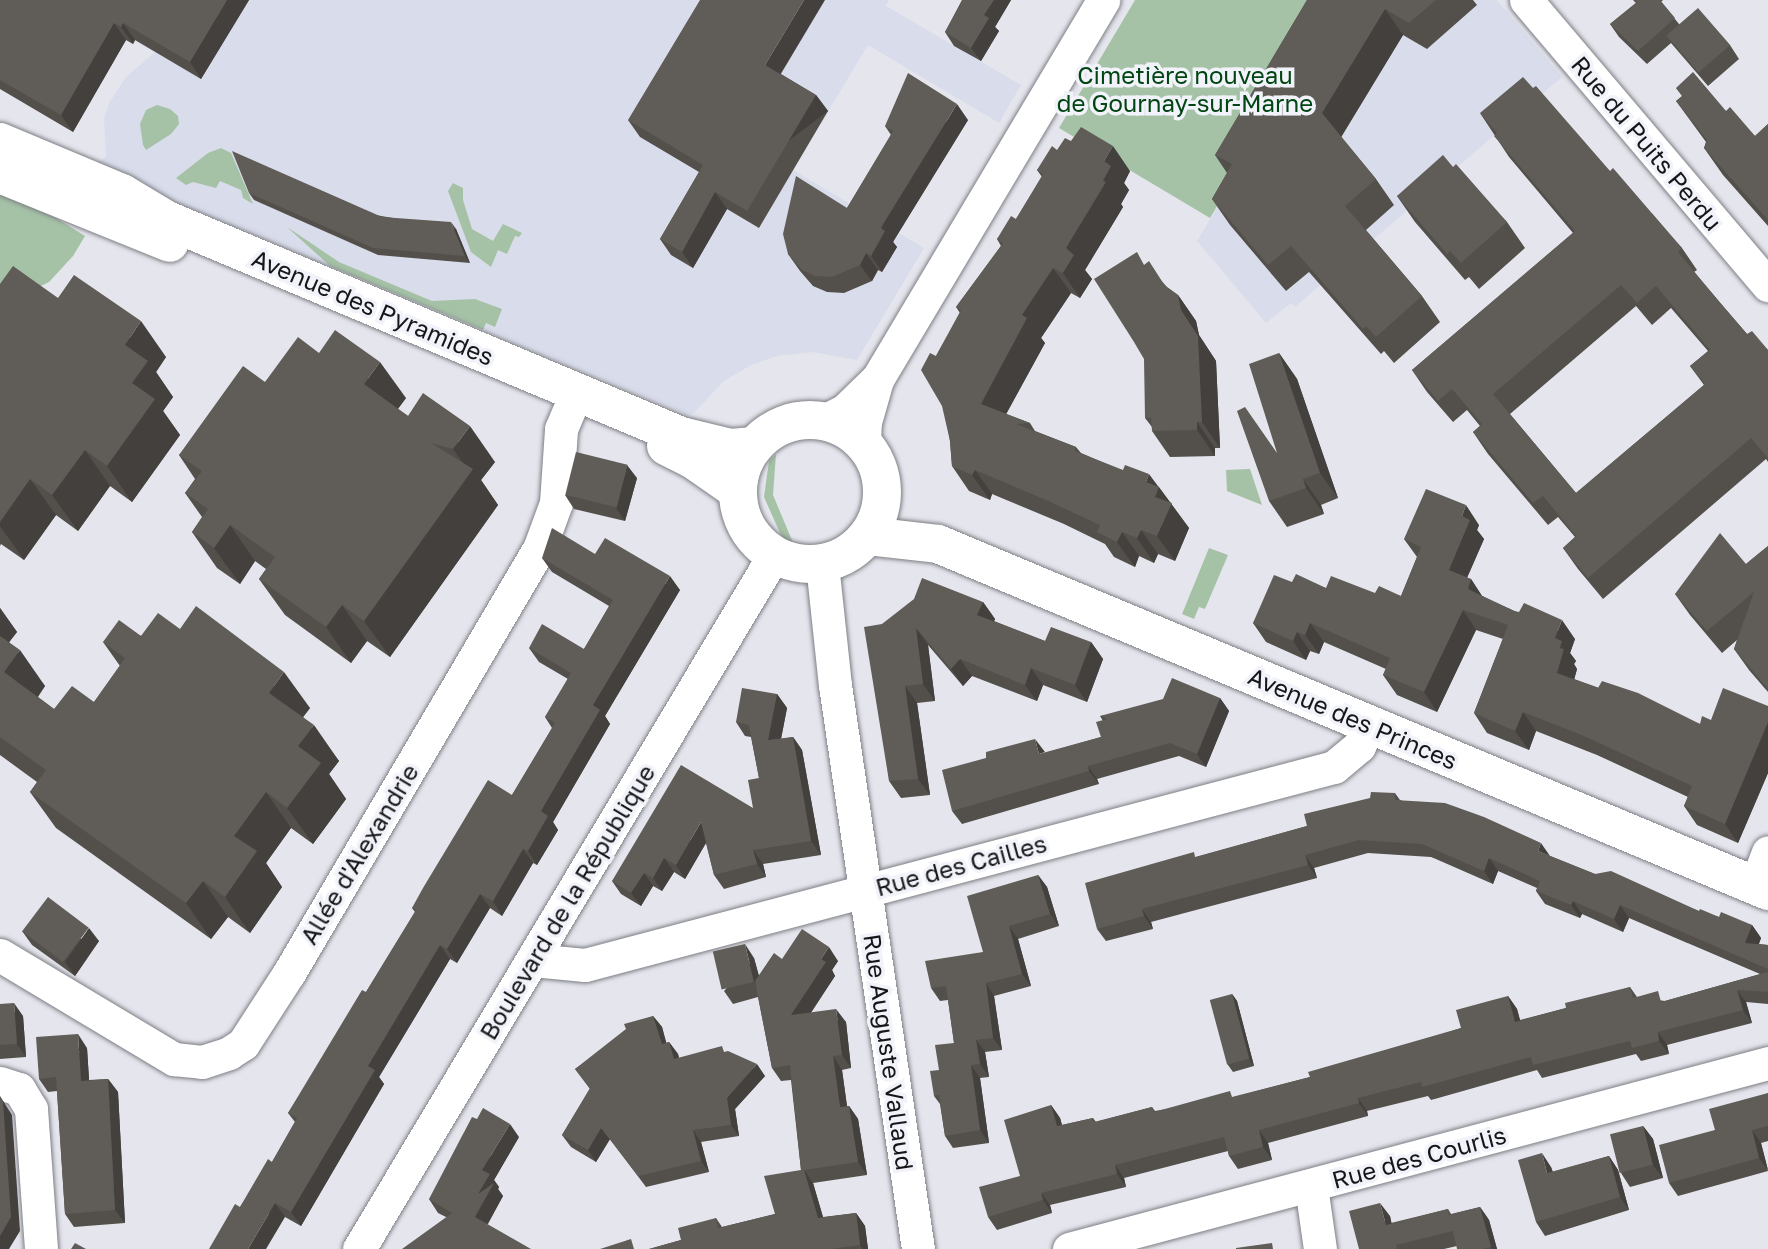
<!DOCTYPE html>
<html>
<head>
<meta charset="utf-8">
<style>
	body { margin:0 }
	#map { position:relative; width:1768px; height:1249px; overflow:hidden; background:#e5e6ed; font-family:"Golos Text",sans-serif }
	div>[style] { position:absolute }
	.built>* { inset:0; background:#d9dcea }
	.green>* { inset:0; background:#a5c2a6 }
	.roads { filter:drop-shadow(0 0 2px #7d7f85) drop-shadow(0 0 2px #7d7f85) }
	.minor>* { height:33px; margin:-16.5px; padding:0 16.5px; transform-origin:16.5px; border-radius:16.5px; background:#fff }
	.secondary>* { height:38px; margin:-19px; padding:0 19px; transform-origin:19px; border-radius:19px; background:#fff }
	.secondary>.ring { margin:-19px; padding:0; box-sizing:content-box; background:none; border:38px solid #fff; border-radius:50% }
	.wall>* { inset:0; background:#534f4b }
	.shaded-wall>* { inset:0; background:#43403d; transform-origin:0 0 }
	.building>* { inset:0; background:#605c57; transform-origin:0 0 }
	span { translate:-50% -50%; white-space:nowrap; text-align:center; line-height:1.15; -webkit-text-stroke:7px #f2f3fa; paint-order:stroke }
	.park-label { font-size:24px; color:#014612 }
	.street-label { font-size:24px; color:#151618 }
</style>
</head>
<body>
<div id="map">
	<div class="built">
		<div style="clip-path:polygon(57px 0,889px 0,886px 6px,1021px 85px,999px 123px,868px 45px,793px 170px,924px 248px,857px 360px,812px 352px,777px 356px,751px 365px,724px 381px,694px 413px,687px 415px,91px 167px,106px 157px,104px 118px,109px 103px,126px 77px,155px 52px)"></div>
		<div style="clip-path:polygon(1341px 0,1497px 0,1562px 77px,1295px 307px,1291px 303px,1266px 323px,1197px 241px)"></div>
	</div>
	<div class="green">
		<div style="clip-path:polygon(1135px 0,1341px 0,1210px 218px,1059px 128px)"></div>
		<div style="clip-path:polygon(157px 105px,170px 109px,178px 116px,179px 124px,171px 134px,146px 150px,143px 145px,140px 124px,146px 110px)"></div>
		<div style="clip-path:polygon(221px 148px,231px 153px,253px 204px,243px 198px,241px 190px,220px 181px,216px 188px,193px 182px,186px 185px,176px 178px,208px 153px)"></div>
		<div style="clip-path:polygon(453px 183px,463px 188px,463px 200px,472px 229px,493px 241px,503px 224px,522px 233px,519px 237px,515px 236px,507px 254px,498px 250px,491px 267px,471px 252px,448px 191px)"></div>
		<div style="clip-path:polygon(0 193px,56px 218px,85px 236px,73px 256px,49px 282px,37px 288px,0 296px)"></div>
		<div style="clip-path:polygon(287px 227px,339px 262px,432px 301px,475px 299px,502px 309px,495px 327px,486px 323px,483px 330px,330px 266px)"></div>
		<div style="clip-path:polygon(776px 454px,773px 495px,794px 545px,786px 542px,780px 533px,764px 497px,769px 461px)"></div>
		<div style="clip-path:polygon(1249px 469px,1250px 469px,1262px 505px,1227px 491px,1226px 470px)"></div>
		<div style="clip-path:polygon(1209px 548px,1228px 555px,1205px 609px,1199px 607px,1194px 619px,1182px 614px)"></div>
	</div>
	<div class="roads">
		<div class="minor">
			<div style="left:1526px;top:0;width:374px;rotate:49.7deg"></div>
			<div style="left:824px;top:421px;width:22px;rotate:-27deg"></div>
			<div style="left:844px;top:411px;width:47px;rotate:-44.1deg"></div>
			<div style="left:878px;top:378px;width:440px;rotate:-59.2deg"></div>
			<div style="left:864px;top:445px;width:23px;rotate:-88deg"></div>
			<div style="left:865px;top:422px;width:44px;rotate:-74.1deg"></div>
			<div style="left:822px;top:564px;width:122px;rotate:83.9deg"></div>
			<div style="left:835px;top:685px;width:570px;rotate:81.63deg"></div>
			<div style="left:1755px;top:886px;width:36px;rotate:-69deg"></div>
			<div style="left:0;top:955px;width:203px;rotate:30.9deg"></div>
			<div style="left:174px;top:1059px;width:28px;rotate:6deg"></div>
			<div style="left:202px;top:1062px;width:28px;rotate:-18deg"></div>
			<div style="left:229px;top:1053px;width:17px;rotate:-33deg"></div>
			<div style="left:243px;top:1044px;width:85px;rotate:-57.1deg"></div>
			<div style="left:289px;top:973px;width:492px;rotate:-59.5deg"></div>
			<div style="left:539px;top:549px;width:49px;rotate:-69.7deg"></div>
			<div style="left:556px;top:503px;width:74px;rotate:-86.1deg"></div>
			<div style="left:561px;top:429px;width:21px;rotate:-67deg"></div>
			<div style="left:533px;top:960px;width:52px;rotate:5.5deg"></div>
			<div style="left:585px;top:965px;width:775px;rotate:-14.81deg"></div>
			<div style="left:1334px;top:767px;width:33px;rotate:-40deg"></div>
			<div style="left:1359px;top:746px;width:23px;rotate:-65deg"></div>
			<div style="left:0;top:1083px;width:20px;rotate:18deg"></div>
			<div style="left:19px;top:1089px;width:23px;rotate:59deg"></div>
			<div style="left:31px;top:1109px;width:140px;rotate:85.9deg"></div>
			<div style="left:1311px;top:1186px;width:64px;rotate:81.9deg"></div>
			<div style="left:359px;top:1249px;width:809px;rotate:-59.12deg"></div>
			<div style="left:1069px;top:1249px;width:723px;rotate:-14.9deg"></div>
		</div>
		<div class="secondary">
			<div style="left:0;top:142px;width:132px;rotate:22.7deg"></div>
			<div style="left:122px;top:193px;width:52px;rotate:31deg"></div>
			<div style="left:167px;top:220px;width:558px;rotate:22.79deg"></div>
			<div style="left:681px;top:436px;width:51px;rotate:13.5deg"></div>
			<div style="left:731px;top:448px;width:23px;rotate:-5deg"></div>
			<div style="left:0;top:174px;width:183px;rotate:22.1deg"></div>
			<div class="ring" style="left:738px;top:420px;width:106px;height:106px"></div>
			<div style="left:666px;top:446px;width:29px;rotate:27deg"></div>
			<div style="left:692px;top:459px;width:56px;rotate:34.8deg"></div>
			<div style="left:868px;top:536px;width:70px;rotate:6.5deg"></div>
			<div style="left:938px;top:544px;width:900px;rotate:22.69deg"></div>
		</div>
	</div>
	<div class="wall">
		<div style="clip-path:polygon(0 0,249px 0,201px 79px,135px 40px,133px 44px,126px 40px,73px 132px,0 89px)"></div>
		<div style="clip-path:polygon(962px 0,1011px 0,995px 27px,999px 31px,981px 61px,954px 46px,945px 32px)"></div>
		<div style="clip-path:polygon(1307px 0,1473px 0,1477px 5px,1427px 49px,1403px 35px,1341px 137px,1376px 179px,1394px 205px,1366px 230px,1422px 296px,1440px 322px,1394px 363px,1384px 351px,1381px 354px,1309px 272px,1286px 291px,1230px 225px,1212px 199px,1227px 173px,1215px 155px)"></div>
		<div style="clip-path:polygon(1633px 0,1663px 0,1661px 2px,1679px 24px,1730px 45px,1739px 59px,1708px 86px,1671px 43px,1647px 64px,1619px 37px,1610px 24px,1636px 3px)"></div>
		<div style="clip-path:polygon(781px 74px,816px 95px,828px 111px,759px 228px,727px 209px,693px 268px,671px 255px,660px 239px,699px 172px,640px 137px,628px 120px)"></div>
		<div style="clip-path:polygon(1676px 88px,1726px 111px,1755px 136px,1768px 124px,1768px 226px,1723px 175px,1704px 148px,1706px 142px,1676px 101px,1682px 96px)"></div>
		<div style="clip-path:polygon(evenodd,1480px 113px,1610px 171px,1682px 248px,1697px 270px,1694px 272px,1747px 334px,1768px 350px,1768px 462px,1766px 459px,1603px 599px,1578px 569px,1563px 548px,1575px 537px,1558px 517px,1548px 525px,1488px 454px,1473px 432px,1480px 426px,1467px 410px,1453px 422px,1427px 392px,1412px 370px,1573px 233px,1509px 157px,1480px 113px,1636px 306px,1652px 325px,1671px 308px,1708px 351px,1690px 366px,1704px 385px,1576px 493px,1510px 414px,1636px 306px)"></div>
		<div style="clip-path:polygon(968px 120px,894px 240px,893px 242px,897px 247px,882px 272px,878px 270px,872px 281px,844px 293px,827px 292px,813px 286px,800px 271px,788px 254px,847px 208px,891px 135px,885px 126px)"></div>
		<div style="clip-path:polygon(1057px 150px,1130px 171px,1124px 183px,1129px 190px,1121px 204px,1123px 207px,1085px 270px,1092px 279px,1080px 298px,1071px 293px,1041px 338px,1045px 343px,1006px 414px,1030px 423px,1035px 431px,1076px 447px,1081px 453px,1159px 487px,1189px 528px,1175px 561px,1158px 554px,1154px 563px,1139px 556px,1135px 567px,1114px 557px,1105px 544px,1064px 524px,992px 494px,990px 500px,969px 491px,952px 466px,950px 441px,936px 356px,960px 313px,956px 307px,1001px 246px,997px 239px,1016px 219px,1042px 177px,1037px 170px)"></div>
		<div style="clip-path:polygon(1453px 167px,1507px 222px,1525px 248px,1479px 289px,1469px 277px,1465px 280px,1415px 222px,1397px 196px)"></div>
		<div style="clip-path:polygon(249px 193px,456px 229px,470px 263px,378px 255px,254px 200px)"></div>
		<div style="clip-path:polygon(1146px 264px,1167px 287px,1178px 295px,1196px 321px,1199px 335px,1216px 361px,1220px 448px,1215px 448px,1215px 456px,1170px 457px,1152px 431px,1152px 427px,1145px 418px)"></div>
		<div style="clip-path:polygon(0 284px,58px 298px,166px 357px,156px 372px,173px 397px,163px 411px,180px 435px,132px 502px,110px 486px,78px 531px,56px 515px,24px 560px,1px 544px,0 546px)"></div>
		<div style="clip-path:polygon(319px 353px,406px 398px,398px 409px,408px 416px,495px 462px,481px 480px,498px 505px,390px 657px,367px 641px,351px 663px,285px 615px,259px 579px,266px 569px,255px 561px,240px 584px,217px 568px,192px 532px,202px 517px,185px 493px,195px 479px,179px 455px,265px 382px)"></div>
		<div style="clip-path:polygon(1279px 353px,1297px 379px,1338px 498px,1321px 505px,1324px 514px,1287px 527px,1269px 501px,1277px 453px)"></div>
		<div style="clip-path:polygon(637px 478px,625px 521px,574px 509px,565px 495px)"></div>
		<div style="clip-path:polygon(1479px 525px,1477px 530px,1484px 539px,1467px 578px,1471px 579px,1482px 596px,1575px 639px,1570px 653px,1576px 661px,1574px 664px,1577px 669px,1574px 679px,1700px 724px,1768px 706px,1768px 773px,1738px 843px,1697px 825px,1684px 806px,1688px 797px,1597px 755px,1536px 731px,1529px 750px,1487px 733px,1474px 713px,1503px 639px,1476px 630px,1437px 712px,1397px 695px,1383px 675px,1386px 669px,1324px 642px,1319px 654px,1310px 651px,1306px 660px,1266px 642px,1253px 623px,1292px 582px,1326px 588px,1401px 596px,1417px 557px,1404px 539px)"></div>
		<div style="clip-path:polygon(1768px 546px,1768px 692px,1749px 670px,1734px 649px,1737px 640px,1722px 653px,1690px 615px,1675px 594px,1746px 564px)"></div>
		<div style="clip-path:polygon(595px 554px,680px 590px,605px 716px,610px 724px,553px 822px,558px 830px,537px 865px,533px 863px,502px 916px,490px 908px,457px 963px,450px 959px,379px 1077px,384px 1084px,301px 1226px,285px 1217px,240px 1207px,272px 1162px,295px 1122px,288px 1113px,366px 992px,415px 912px,412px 908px,512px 795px,552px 728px,545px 717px,568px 679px,539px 662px,529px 648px,584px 649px,609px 606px,552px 572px,542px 558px)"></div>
		<div style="clip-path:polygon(983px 602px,995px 619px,994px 621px,1045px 641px,1091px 642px,1103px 659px,1087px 702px,1043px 685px,1037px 701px,972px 676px,963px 686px,928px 645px,935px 701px,917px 703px,930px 795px,901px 798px,889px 781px,882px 624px)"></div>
		<div style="clip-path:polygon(0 608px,17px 632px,9px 642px,45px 686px,38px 697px,54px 709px,94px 702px,120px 666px,103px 642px,180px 629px,310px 708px,303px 717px,339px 761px,329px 774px,346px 799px,313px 844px,291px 828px,266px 863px,282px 887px,250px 933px,228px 917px,211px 939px,56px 828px,30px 792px,37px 782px,0 755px)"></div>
		<div style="clip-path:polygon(777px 694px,787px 708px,781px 739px,793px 737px,802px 750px,821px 855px,763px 864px,766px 877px,724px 889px,714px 875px,706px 843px,685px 879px,674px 872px,662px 891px,653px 886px,641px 906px,621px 894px,612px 881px,753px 808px,759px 778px,751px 737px,745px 736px,736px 722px)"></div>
		<div style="clip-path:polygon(1220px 698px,1229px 711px,1206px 767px,1179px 756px,1097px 779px,1099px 784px,962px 824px,952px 811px,1045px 753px,1101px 737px,1103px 721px,1100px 716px)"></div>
		<div style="clip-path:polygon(1395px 793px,1400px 800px,1550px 856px,1595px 874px,1699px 911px,1719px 917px,1752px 925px,1761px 938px,1759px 944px,1768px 945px,1768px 1004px,1746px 1002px,1752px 1023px,1667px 1045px,1669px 1054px,1641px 1061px,1636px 1054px,1542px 1078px,1537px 1070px,1431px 1100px,1428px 1096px,1367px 1111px,1368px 1116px,1268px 1143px,1272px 1160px,1238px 1169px,1229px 1156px,1228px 1151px,1124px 1178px,1126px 1187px,1050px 1205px,1052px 1213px,997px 1230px,988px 1217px,1020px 1176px,1051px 1105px,1060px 1118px,1062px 1125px,1093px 1118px,1096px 1122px,1152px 1107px,1155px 1111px,1234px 1097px,1310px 1077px,1461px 1028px,1508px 996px,1517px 1009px,1520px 1020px,1566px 1008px,1630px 987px,1637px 997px,1665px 1001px,1760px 974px,1629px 918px,1623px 932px,1582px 914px,1580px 918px,1545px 904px,1536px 891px,1537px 888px,1498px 871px,1493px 884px,1431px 857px,1368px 853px,1314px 868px,1317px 878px,1151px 922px,1153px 929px,1106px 941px,1097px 929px,1197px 857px,1307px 826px)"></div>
		<div style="clip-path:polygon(1038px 875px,1047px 887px,1059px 926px,1018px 939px,1031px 986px,994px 996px,1002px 1050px,985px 1052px,989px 1077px,980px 1078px,989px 1143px,953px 1148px,945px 1136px,940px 1104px,934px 1096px,939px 1070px,954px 1043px,948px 1000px,940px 1001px,931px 988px,983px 952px)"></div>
		<div style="clip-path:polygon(22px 931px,99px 941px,75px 976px,32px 945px)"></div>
		<div style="clip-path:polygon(754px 958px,759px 976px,782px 959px,838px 961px,832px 970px,835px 976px,811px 1013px,846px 1022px,851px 1068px,842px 1070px,847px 1106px,849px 1106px,858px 1119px,867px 1175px,813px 1183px,823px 1217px,856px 1213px,865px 1226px,868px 1249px,649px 1249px,681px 1240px,716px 1218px,722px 1227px,775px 1214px,801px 1170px,791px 1080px,781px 1081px,772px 1068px,758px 997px,733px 1004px,724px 991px)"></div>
		<div style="clip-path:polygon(1232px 994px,1237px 1001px,1254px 1066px,1233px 1072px,1228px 1065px)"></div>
		<div style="clip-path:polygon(0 1004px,23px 1016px,26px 1057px,0 1059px)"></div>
		<div style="clip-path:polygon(653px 1016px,662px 1027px,666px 1043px,669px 1042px,678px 1054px,679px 1058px,726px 1052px,765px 1076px,735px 1109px,739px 1136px,701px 1142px,709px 1172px,646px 1187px,610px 1139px,596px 1162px,571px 1147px,562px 1135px,590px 1089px,575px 1069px)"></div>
		<div style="clip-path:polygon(87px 1048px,89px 1080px,108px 1079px,118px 1092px,125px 1223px,74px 1227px,65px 1214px,57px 1091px,48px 1092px,39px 1079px)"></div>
		<div style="clip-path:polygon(1768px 1093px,1768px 1141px,1761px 1143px,1768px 1171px,1678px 1196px,1669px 1183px,1715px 1130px)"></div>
		<div style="clip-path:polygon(1643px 1126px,1653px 1139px,1663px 1178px,1630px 1187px,1621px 1173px)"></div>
		<div style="clip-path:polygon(519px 1137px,494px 1180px,499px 1187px,498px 1189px,503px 1196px,488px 1224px,446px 1217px,438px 1213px,429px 1199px)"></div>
		<div style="clip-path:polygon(1609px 1156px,1618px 1170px,1629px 1210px,1545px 1236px,1536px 1222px,1551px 1167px,1553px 1172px)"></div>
		<div style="clip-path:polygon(1480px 1207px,1489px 1220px,1497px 1249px,1457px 1249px,1457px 1246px,1444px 1249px,1359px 1249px,1390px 1216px,1391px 1223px,1448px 1209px,1451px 1214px)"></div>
	</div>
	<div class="shaded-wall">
		<div style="clip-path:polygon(227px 0,249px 0,201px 79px,190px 62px)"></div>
		<div style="clip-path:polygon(804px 0,825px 0,776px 82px,765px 65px)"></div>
		<div style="clip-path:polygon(994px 0,1011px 0,995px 27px,999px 31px,981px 61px,971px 48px,984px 15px)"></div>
		<div style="clip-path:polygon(1385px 9px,1403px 35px,1340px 139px,1322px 113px)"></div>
		<div style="clip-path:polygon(114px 23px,126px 40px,73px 132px,61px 115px)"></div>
		<div style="clip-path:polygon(123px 23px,135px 40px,133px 44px,121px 27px)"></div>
		<div style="left:816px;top:95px;width:20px;height:135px;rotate:53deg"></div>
		<div style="clip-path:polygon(957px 104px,968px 120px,893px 242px,897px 247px,882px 272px,871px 256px,881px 228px)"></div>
		<div style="clip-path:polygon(1113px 146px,1130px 171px,1124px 183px,1129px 190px,1121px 204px,1123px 207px,1085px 270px,1092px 279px,1080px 298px,1063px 273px,1066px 248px,1103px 181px,1104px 161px)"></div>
		<div style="clip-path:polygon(715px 192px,727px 209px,693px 268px,682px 252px)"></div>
		<div style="clip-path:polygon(451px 222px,456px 229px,470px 263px,465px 256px)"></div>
		<div style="clip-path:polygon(866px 253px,878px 270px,872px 281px,860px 265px)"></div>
		<div style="clip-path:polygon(1053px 268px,1071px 293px,1041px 338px,1045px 343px,998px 429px,981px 404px,1022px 315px)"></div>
		<div style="clip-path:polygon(1178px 295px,1196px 321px,1199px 335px,1216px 361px,1220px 448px,1202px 422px)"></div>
		<div style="clip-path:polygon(141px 321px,166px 357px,156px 372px,173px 397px,163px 411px,180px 435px,132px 502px,107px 466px,132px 383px,125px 345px)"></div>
		<div style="clip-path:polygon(1279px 353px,1297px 379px,1338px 498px,1320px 473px)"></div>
		<div style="clip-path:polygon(380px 362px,406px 398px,389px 420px,364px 384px)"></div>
		<div style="clip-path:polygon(1197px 422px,1215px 448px,1215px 456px,1197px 430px)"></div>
		<div style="clip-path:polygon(470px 426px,495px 462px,481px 480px,498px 505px,390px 657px,364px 621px,470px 473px,453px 449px)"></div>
		<div style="clip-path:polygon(85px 450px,110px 486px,78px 531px,52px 495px)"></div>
		<div style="clip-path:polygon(627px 465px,637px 478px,625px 521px,616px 508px)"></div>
		<div style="clip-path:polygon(975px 470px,992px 494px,990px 500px,972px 475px)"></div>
		<div style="clip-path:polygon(1149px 474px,1189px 528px,1175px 561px,1157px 536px,1155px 497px,1146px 482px)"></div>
		<div style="clip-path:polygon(30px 479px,56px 515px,24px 560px,0 526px,0 522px)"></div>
		<div style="clip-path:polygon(1303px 479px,1321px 505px,1324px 514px,1306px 488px)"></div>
		<div style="clip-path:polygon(1466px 505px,1479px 525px,1477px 530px,1484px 539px,1462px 589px,1449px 570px,1462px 516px)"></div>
		<div style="clip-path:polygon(230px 525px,255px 561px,240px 584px,214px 548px)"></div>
		<div style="clip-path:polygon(1141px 530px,1158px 554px,1154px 563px,1137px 538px)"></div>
		<div style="clip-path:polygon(1122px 532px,1139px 556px,1135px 567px,1117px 542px)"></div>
		<div style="clip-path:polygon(670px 576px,680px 590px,605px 716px,610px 724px,553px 822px,558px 830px,537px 865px,528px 851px,541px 811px,593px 705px)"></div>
		<div style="clip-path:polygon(1471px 579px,1484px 599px,1468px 589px)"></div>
		<div style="clip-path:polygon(983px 602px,995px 619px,989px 632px,977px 615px)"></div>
		<div style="clip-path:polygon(342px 605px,367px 641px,351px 663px,326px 627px)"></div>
		<div style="clip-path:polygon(0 608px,17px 632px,0 654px)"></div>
		<div style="clip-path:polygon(1463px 610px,1476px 630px,1437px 712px,1424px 692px)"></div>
		<div style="clip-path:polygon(1562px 620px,1575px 639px,1570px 653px,1576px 661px,1574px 664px,1577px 669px,1571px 692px,1557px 673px,1555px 638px)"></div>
		<div style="clip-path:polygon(1310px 623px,1324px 642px,1319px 654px,1305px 635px)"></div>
		<div style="clip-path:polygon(916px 628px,928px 645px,935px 701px,923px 684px)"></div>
		<div style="clip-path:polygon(1297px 632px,1310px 651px,1306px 660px,1293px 641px)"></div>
		<div style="clip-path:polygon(1091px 642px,1103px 659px,1087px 702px,1075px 685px)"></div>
		<div style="clip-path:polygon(20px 650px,45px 686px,29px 708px,4px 672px)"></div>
		<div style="clip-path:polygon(960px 659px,972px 676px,963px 686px,951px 669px)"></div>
		<div style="clip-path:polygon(1031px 668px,1043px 685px,1037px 701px,1025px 685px)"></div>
		<div style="clip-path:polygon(284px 672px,310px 708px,294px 729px,269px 693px)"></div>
		<div style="clip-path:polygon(905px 686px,917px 703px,930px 795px,918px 779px)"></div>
		<div style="clip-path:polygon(777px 694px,787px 708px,778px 754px,768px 740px)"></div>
		<div style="clip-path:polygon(1220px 698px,1229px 711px,1206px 767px,1197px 754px)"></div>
		<div style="clip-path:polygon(1523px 712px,1536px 731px,1529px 750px,1515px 731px)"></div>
		<div style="clip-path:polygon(1768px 722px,1768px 773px,1738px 843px,1725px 824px)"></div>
		<div style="clip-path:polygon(314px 725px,339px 761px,329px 774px,346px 799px,313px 844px,287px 808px,298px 746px)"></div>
		<div style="clip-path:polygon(793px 737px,802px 750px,821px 855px,811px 841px)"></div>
		<div style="clip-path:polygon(1035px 739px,1045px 752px,1039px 754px)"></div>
		<div style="clip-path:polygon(1088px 766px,1097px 779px,1099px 784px,1089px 771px)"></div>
		<div style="clip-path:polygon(266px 792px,291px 828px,266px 863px,282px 887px,250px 933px,225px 897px,234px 836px)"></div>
		<div style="clip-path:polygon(701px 822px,710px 836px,685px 879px,676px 865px)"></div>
		<div style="clip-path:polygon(1541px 843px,1550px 856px,1538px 851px)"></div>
		<div style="clip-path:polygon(523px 849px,533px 863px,502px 916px,493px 901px)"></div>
		<div style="clip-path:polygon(753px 850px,763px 864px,766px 877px,757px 864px)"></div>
		<div style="clip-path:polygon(1305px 855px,1314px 868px,1317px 878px,1308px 865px)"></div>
		<div style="clip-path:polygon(664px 858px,674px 872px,662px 891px,653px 878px)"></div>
		<div style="clip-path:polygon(1489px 858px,1498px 871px,1493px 884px,1484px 871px)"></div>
		<div style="clip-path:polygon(644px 873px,653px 886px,641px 906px,631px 893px)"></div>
		<div style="clip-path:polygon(1038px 875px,1047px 887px,1059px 926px,1050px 914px)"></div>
		<div style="clip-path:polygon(203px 881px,228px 917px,211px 939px,186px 903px)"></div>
		<div style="clip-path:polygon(480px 894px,490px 908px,457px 963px,447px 949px)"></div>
		<div style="clip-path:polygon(1573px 901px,1582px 914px,1580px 918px,1571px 905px)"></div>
		<div style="clip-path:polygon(1620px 905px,1629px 918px,1623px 932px,1614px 919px)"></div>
		<div style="clip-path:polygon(1142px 909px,1151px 922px,1153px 929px,1144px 916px)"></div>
		<div style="clip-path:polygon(1752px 925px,1761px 938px,1754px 956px,1745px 943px)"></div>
		<div style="clip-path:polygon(1009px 926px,1018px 939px,1031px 986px,1022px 974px)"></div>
		<div style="clip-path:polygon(89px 928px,99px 941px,75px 976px,65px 962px)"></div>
		<div style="clip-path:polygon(745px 944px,754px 958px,764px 995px,754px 982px)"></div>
		<div style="clip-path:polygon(440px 945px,450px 959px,379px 1077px,384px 1084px,301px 1226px,291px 1212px,368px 1066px)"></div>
		<div style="clip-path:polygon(829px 947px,838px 961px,832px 970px,835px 976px,800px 1028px,791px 1015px,821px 959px)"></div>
		<div style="clip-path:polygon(986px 983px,994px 996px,1002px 1050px,993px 1038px)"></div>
		<div style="clip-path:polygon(1737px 990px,1746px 1002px,1752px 1023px,1743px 1010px)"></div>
		<div style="clip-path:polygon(1232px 994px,1237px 1001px,1254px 1066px,1249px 1059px)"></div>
		<div style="clip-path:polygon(1508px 996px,1517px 1009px,1524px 1035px,1515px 1022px)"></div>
		<div style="clip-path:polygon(14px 1003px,23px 1016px,26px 1057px,17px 1044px)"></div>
		<div style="clip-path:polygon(836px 1009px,846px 1022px,851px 1068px,842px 1055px)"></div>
		<div style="clip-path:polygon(653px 1016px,662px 1027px,670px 1056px,662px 1044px)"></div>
		<div style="clip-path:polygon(1658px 1032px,1667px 1045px,1669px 1054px,1659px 1041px)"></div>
		<div style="clip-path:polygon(78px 1034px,87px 1048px,90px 1094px,81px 1081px)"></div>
		<div style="clip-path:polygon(976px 1040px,985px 1052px,989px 1077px,980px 1064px)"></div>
		<div style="clip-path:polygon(669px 1042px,678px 1054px,682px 1071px,674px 1059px)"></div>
		<div style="clip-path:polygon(833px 1056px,842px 1070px,849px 1121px,840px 1107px)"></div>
		<div style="clip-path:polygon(757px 1064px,765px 1076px,735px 1109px,739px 1136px,731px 1125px,727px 1098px)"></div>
		<div style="clip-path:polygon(971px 1065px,980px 1078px,989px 1143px,980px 1130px)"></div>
		<div style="clip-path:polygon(108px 1079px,118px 1092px,125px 1223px,115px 1210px)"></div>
		<div style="clip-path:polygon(0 1096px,12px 1115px,20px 1231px,9px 1249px,0 1249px)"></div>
		<div style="clip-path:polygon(1358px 1098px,1367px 1111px,1368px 1116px,1359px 1103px)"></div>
		<div style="clip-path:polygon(1051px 1105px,1060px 1118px,1066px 1139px,1057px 1126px)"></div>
		<div style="clip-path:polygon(849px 1106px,858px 1119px,867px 1175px,858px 1162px)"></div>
		<div style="clip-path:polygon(510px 1124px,519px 1137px,494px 1180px,499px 1187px,498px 1189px,503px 1196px,484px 1230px,475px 1217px,482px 1170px)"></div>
		<div style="clip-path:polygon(1643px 1126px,1653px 1139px,1663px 1178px,1653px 1165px)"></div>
		<div style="clip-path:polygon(601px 1128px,610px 1139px,596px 1162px,588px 1150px)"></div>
		<div style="clip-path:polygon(693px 1130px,701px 1142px,709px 1172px,701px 1161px)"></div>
		<div style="clip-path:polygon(1259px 1130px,1268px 1143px,1272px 1160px,1263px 1147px)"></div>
		<div style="clip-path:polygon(1752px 1130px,1761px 1143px,1768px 1170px,1759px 1158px)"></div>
		<div style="clip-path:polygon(1542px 1153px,1551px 1167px,1557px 1187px,1547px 1173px)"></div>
		<div style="clip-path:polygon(1609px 1156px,1618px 1170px,1629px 1210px,1620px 1197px)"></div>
		<div style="clip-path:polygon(1115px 1165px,1124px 1178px,1126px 1187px,1117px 1174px)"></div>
		<div style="clip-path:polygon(804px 1170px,813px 1183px,827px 1231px,818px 1218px)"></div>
		<div style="clip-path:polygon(1041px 1193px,1050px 1205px,1052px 1213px,1043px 1200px)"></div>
		<div style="clip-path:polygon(275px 1203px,285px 1217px,266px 1249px,248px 1249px)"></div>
		<div style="clip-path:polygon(1380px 1203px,1390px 1216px,1395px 1238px,1386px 1225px)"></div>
		<div style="clip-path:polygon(1480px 1207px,1489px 1220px,1497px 1249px,1492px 1249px,1491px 1247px)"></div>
		<div style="clip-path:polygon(856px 1213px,865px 1226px,868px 1249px,863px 1249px,860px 1245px)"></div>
	</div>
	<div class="building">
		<div style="clip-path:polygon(0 0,227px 0,190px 62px,123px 23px,121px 27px,114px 23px,61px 115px,0 80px)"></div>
		<div style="clip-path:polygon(700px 0,804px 0,765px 65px,816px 95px,747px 211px,715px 192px,682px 252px,660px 239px,703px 165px,628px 120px)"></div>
		<div style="clip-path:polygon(963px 0,994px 0,984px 15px,989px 18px,971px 48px,945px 32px)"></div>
		<div style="clip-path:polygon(1307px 0,1436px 0,1409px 23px,1385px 9px,1322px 113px,1376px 179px,1345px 206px,1422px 296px,1376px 337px,1366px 326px,1363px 329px,1291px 246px,1268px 265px,1212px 199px,1232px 164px,1215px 155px)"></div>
		<div style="clip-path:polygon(1635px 0,1660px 0,1675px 18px,1638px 51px,1610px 24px,1637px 2px)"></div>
		<div style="left:1698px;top:8px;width:49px;height:42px;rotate:49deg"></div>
		<div style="clip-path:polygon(1693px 72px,1726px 111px,1730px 107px,1755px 136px,1768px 124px,1768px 220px,1704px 148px,1707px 140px,1676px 101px,1683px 96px,1676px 88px)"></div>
		<div style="clip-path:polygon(908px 73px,957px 104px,883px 224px,881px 228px,885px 231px,871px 256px,866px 253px,860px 265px,832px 277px,815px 276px,802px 270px,788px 254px,783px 234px,796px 176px,847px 208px,893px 131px,885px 126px)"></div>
		<div style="clip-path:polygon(evenodd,1523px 77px,1533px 88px,1536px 86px,1610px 171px,1613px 168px,1682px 248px,1678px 252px,1721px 304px,1747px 334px,1752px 331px,1768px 350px,1768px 458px,1751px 438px,1588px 578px,1563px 548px,1576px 536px,1543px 496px,1533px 503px,1473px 432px,1482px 424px,1452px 389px,1438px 401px,1412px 370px,1575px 231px,1494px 136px,1497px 133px,1480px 113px,1523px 77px,1621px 285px,1637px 303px,1656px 286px,1710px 350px,1690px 366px,1705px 384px,1576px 493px,1493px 394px,1621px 285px)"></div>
		<div style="clip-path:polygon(1081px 127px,1113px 146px,1104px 161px,1111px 166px,1103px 181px,1106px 182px,1066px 248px,1074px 255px,1063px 273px,1053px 268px,1022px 315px,1027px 318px,981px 404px,1030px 423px,1016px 424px,1076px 447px,1075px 451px,1123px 470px,1125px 465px,1149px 474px,1146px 482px,1159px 487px,1155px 497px,1172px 503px,1157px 536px,1141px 530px,1137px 538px,1122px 532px,1117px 542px,1097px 532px,1100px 525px,1046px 500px,975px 470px,972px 475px,952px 466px,950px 441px,942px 406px,921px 370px,930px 353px,936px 356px,961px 310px,956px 307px,1003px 243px,997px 239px,1011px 216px,1016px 219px,1043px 174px,1037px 170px,1052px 146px,1057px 150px,1065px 138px,1071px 141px)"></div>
		<div style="clip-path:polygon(232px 151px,382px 217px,451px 222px,465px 256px,373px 248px,249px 193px)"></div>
		<div style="clip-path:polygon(1443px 155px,1453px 167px,1456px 164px,1507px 222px,1461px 263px,1450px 251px,1447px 254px,1397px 196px)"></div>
		<div style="clip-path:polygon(1137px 252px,1144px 265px,1149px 261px,1165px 286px,1178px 295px,1181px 310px,1198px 336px,1202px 422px,1197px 422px,1197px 430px,1152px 431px,1151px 418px,1145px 418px,1144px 359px,1134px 342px,1094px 279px)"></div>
		<div style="clip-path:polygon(13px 266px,58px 298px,74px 275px,141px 321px,125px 345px,148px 361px,132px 383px,155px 399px,107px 466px,85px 450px,52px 495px,30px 479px,0 522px,0 284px)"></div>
		<div style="clip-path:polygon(335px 330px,380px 362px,364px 384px,408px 416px,423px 393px,470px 426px,453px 449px,431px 443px,473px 469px,364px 621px,342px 605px,326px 627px,259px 579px,275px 557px,230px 525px,214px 548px,192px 532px,208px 509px,185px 493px,202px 471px,179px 455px,243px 366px,265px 382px,298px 337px,319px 353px)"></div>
		<div style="clip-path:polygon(1279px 353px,1320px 473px,1303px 479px,1306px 488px,1269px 501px,1237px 411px,1245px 407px,1277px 453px,1249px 364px)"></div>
		<div style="left:576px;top:452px;width:53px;height:44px;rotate:14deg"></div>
		<div style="clip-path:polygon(1426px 489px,1466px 505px,1462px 516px,1470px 520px,1449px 570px,1471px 579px,1468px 589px,1514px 611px,1519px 612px,1524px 603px,1562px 620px,1555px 638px,1562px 641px,1560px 648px,1564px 649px,1557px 673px,1598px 688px,1602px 681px,1638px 693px,1700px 724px,1702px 716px,1711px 720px,1723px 688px,1768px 706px,1768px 722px,1725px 824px,1684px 806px,1692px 786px,1584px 736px,1523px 712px,1515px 731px,1474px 713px,1508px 625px,1463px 610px,1424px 692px,1383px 675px,1390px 658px,1310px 623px,1305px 635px,1297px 632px,1293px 641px,1253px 623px,1274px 575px,1292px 582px,1296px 574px,1326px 588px,1331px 576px,1375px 593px,1379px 586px,1401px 596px,1421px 547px,1404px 539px)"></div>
		<div style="clip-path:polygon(552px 528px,595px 554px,605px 538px,670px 576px,593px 705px,600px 710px,541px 811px,548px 816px,528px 851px,523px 849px,493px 901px,480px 894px,447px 949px,440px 945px,368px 1066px,375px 1070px,291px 1212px,275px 1203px,248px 1249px,209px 1249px,235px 1204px,240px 1207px,268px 1159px,272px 1162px,297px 1118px,288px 1113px,362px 990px,366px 992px,416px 910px,412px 908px,423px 888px,488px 780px,512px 795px,555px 723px,545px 717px,571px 673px,529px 648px,542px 624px,584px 649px,613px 600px,542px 558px)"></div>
		<div style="clip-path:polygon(1720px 533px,1746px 564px,1768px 546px,1768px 689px,1734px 649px,1754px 592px,1707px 631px,1675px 594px)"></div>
		<div style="clip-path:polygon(922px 578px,983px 602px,977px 615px,1045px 641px,1051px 627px,1091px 642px,1075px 685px,1031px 668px,1025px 685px,960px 659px,951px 669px,916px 628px,923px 684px,905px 686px,918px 779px,889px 781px,864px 627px,882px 624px,914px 599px)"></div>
		<div style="clip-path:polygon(196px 606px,284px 672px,269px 693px,314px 725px,298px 746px,321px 763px,287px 808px,266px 792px,234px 836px,257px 851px,225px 897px,203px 881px,186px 903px,30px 792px,46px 770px,0 737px,0 636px,20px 650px,4px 672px,54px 709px,72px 686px,94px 702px,125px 658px,103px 642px,119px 620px,141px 636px,158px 613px,180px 629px)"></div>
		<div style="clip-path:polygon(1172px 678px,1220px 698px,1197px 754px,1170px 743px,1088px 766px,1089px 771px,952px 811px,942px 770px,986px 758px,986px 752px,1035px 739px,1039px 754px,1101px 737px,1096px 722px,1107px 719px,1100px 716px,1163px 699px)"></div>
		<div style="clip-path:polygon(742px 688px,777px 694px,768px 740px,793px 737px,811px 841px,753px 850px,757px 864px,714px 875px,701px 822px,676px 865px,664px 858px,653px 878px,644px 873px,631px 893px,612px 881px,681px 765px,753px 808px,748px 780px,759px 778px,749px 725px,736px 722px)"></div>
		<div style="clip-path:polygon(1371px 792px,1395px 793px,1395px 800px,1445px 803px,1484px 817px,1541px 843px,1538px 851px,1595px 874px,1611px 871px,1699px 911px,1700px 909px,1719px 917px,1721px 912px,1752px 925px,1745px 943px,1768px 945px,1768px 969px,1620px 905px,1614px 919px,1573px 901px,1571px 905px,1536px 891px,1540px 881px,1489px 858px,1484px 871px,1422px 844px,1359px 840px,1305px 855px,1308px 865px,1142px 909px,1144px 916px,1097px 929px,1085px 883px,1194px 852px,1195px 857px,1307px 826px,1304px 814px,1370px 798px)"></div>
		<div style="clip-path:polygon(1038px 875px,1050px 914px,1009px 926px,1022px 974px,986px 983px,993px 1038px,976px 1040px,980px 1064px,971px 1065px,980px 1130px,945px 1136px,939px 1095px,934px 1096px,930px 1071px,939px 1070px,935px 1045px,954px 1043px,946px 986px,931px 988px,925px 961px,983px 952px,967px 896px)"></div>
		<div style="left:48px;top:897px;width:51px;height:43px;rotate:37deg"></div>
		<div style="clip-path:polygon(802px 929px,829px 947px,821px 959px,826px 962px,791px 1015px,836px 1009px,842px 1055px,833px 1056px,840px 1107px,849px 1106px,858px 1162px,804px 1170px,818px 1218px,856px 1213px,860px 1245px,830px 1249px,649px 1249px,681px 1240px,678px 1228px,716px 1218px,718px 1228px,775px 1214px,764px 1176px,801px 1170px,790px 1065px,772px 1068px,755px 981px,774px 953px,782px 959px)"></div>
		<div style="left:745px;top:944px;width:39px;height:33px;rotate:77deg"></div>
		<div style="clip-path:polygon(1768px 972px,1768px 992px,1737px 990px,1743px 1010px,1658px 1032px,1659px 1041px,1632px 1048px,1630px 1041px,1533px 1065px,1531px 1057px,1422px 1087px,1421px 1082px,1358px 1098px,1359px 1103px,1259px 1130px,1263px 1147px,1229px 1156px,1224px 1137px,1115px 1165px,1117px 1174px,1041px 1193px,1043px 1200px,988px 1217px,979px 1187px,1020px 1176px,1004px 1120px,1051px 1105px,1057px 1126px,1093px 1118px,1094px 1122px,1152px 1107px,1154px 1112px,1230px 1091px,1232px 1097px,1310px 1077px,1308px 1072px,1461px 1028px,1456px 1010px,1508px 996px,1515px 1022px,1566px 1008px,1565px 1003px,1630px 987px,1633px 998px,1658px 991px,1661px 1002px)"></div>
		<div style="left:1232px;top:994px;width:67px;height:23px;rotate:75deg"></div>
		<div style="clip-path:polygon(14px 1003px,17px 1044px,0 1045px,0 1004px)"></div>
		<div style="clip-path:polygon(653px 1016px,662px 1044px,669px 1042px,674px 1059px,722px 1046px,724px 1052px,728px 1051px,757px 1064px,727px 1098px,731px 1125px,693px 1130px,701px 1161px,638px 1176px,601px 1128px,588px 1150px,562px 1135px,590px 1088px,575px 1069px,626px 1029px,624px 1024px)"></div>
		<div style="clip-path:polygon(78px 1034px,81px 1081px,108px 1079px,115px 1210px,65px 1214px,56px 1077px,39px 1079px,36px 1037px)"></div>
		<div style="clip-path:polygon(1768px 1093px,1768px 1126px,1752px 1130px,1759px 1158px,1669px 1183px,1659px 1145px,1715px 1130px,1709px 1109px)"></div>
		<div style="clip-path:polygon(0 1097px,3px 1102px,11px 1217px,0 1236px)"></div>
		<div style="clip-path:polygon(483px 1108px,510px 1124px,482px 1170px,490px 1174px,478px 1194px,494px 1183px,475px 1217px,531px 1249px,402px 1249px,452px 1213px,429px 1199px,472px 1117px,477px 1119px)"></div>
		<div style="left:1643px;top:1126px;width:40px;height:34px;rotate:76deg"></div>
		<div style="clip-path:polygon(1542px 1153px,1547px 1173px,1609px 1156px,1620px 1197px,1536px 1222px,1518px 1160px)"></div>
		<div style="clip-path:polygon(1380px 1203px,1386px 1225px,1448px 1209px,1449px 1215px,1480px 1207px,1491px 1247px,1483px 1249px,1457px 1249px,1453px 1231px,1396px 1245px,1397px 1249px,1359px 1249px,1349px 1211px)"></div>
		<div style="clip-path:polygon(631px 1239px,634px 1249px,600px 1249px)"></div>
		<div style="clip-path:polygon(75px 1243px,86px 1249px,71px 1249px)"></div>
		<div style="clip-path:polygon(1272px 1243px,1273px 1249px,1236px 1249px,1236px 1248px)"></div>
	</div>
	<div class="park-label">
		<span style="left:1185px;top:89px">Cimetière nouveau<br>de Gournay-sur-Marne</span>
	</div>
	<div class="street-label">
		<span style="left:1647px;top:143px;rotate:50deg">Rue du Puits Perdu</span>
		<span style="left:373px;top:307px;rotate:23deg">Avenue des Pyramides</span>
		<span style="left:1353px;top:718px;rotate:23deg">Avenue des Princes</span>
		<span style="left:359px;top:854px;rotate:-59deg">Allée d'Alexandrie</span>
		<span style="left:961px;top:865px;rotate:-15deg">Rue des Cailles</span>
		<span style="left:567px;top:902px;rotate:-59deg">Boulevard de la République</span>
		<span style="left:889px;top:1052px;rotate:82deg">Rue Auguste Vallaud</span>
		<span style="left:1419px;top:1157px;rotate:-15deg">Rue des Courlis</span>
	</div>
</div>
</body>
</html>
